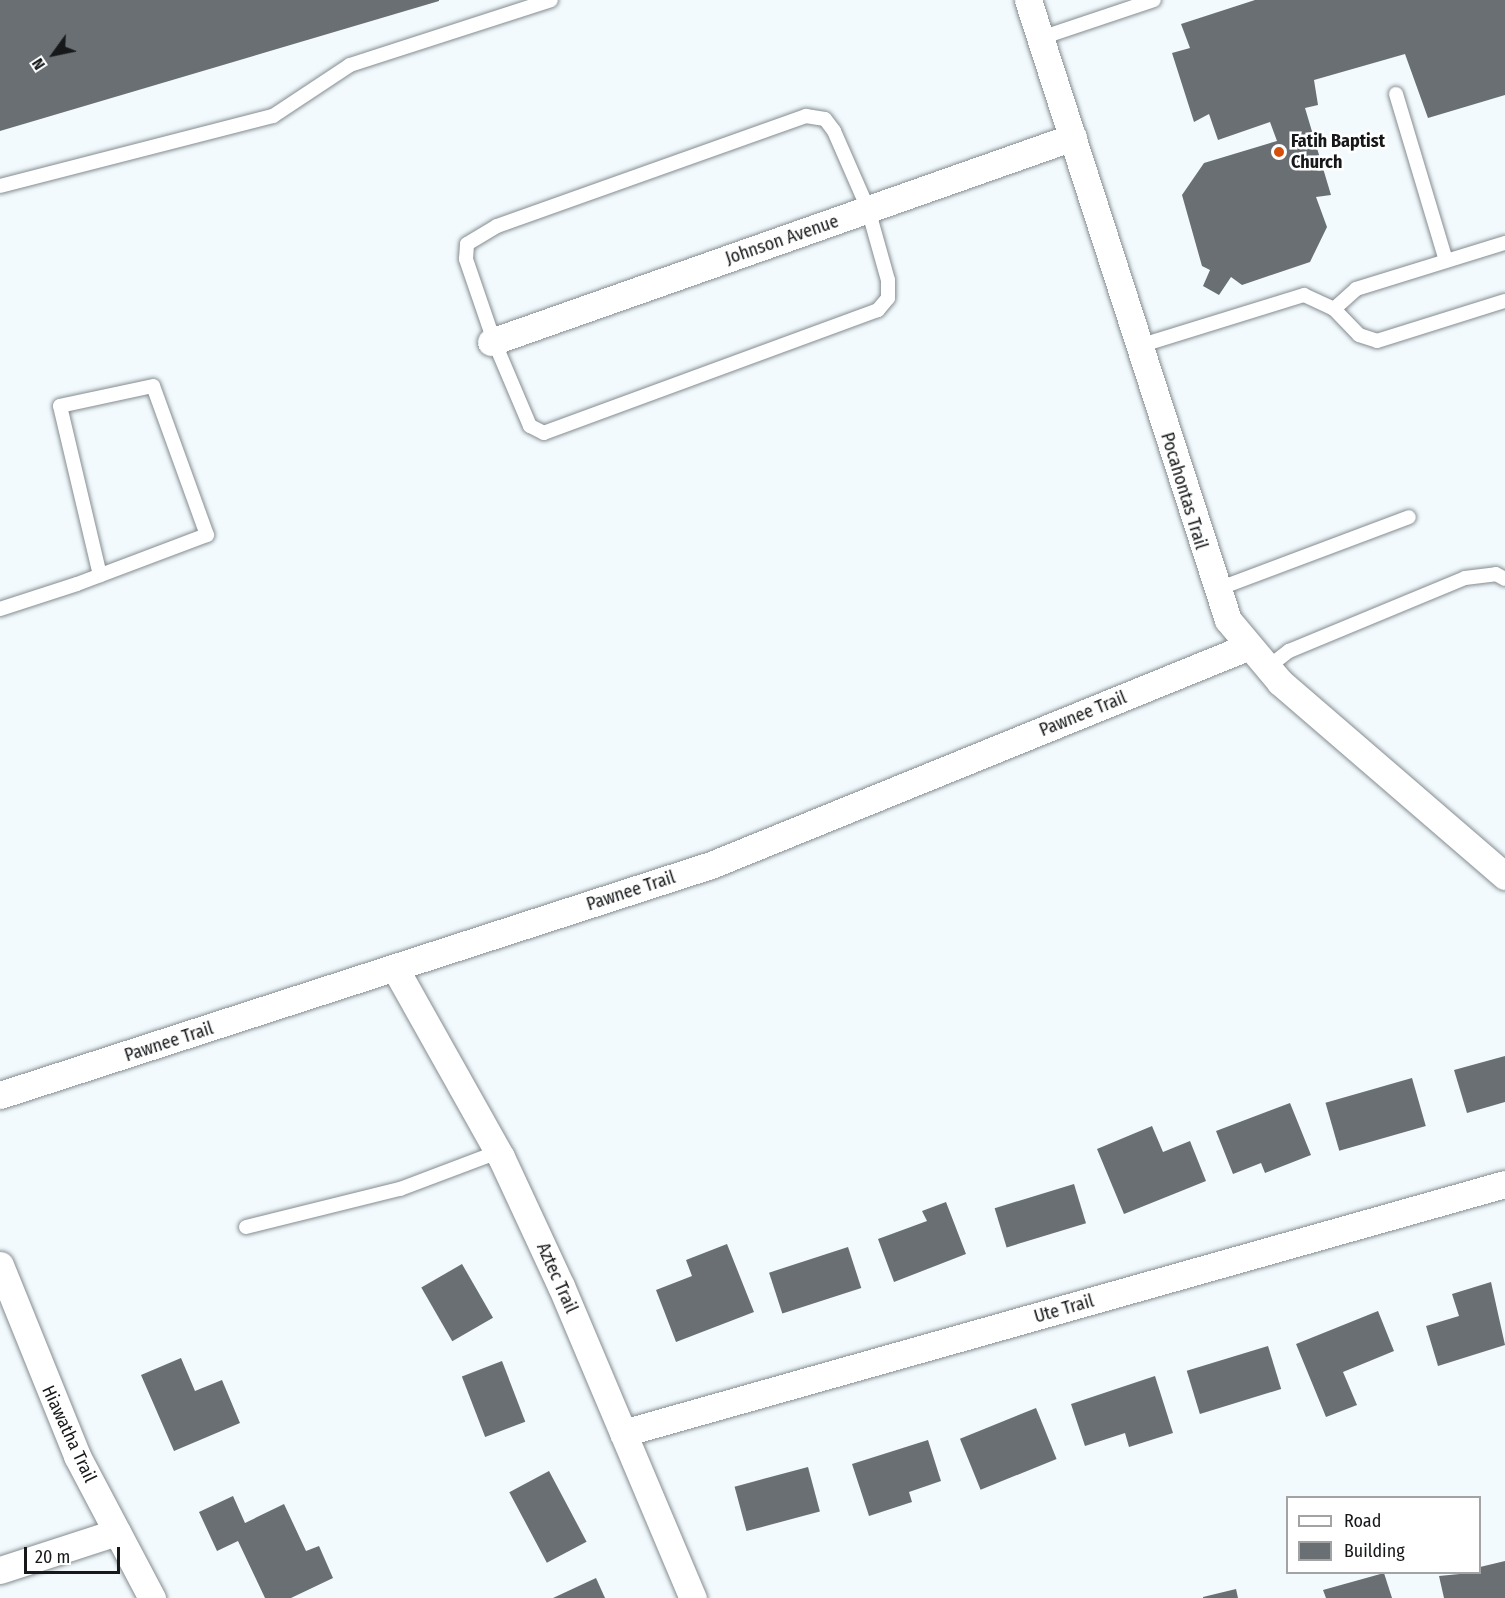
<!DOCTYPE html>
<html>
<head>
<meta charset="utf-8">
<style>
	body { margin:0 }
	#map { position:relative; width:1505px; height:1598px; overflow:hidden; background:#f2fafe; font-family:"Fira Sans Condensed",sans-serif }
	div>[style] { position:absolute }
	.building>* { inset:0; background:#696f73; transform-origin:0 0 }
	.roads { filter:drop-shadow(0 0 2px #858c8f) drop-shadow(0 0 2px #858c8f) }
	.lane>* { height:14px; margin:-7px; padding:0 7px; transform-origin:7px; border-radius:7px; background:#fff }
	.street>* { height:27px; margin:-13.5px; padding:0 13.5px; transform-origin:13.5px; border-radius:13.5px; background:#fff }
	.dots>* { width:16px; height:16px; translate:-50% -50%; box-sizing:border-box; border:3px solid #fff; border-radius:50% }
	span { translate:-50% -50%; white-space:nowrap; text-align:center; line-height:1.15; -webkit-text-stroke:5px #fff; paint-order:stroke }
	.poi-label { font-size:18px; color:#16181a; font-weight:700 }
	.left { translate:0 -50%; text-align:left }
	.street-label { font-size:18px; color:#16181a }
	.legend { position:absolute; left:1286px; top:1496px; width:195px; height:78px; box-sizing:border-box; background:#fff; border:2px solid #a2a3a3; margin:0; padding:8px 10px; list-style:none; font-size:18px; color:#16181a }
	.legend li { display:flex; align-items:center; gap:12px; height:30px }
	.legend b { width:30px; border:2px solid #a2a3a3 }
	.north { position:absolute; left:24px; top:24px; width:60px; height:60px; -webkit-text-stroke:4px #fff; paint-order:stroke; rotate:237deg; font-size:16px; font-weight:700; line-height:24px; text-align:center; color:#16181a }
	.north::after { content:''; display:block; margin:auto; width:21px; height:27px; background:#16181a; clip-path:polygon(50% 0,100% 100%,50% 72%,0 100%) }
	.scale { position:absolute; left:24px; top:1547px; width:96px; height:27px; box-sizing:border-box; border:3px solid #16181a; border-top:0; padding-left:8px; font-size:18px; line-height:21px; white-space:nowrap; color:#16181a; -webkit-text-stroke:4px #fff; paint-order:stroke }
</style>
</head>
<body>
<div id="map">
	<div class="building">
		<div style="clip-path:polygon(0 0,439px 0,439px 1px,0 131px)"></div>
		<div style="clip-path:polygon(1255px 0,1505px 0,1505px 95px,1428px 118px,1405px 54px,1314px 80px,1318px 105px,1305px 108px,1331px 195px,1316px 197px,1327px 227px,1310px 262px,1242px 285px,1231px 277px,1219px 295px,1203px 286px,1210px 270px,1202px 266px,1182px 195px,1204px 163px,1277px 141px,1270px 122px,1218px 140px,1209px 114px,1194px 122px,1172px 53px,1190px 48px,1181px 24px)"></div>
		<div style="clip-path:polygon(1505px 1056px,1505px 1102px,1467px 1113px,1454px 1070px)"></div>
		<div style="left:1412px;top:1078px;width:50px;height:90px;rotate:74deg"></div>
		<div style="clip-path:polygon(1290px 1103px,1311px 1155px,1265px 1173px,1261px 1163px,1233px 1174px,1216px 1131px)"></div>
		<div style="clip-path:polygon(1152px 1126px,1163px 1152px,1190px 1141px,1206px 1181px,1124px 1214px,1097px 1149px)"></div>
		<div style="left:1074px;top:1184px;width:41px;height:83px;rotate:73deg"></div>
		<div style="clip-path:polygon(946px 1202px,966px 1254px,894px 1282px,878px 1239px,927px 1221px,922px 1211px)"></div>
		<div style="clip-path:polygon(727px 1244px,754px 1312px,676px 1342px,656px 1290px,692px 1276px,686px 1260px)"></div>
		<div style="left:848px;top:1247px;width:43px;height:83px;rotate:72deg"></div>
		<div style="left:462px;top:1264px;width:62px;height:47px;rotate:60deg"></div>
		<div style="clip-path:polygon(1491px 1282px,1505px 1345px,1438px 1366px,1426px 1326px,1459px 1316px,1452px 1294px)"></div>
		<div style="clip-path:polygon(1378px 1311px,1394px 1351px,1343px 1372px,1357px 1405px,1326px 1417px,1296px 1344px)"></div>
		<div style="left:1268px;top:1346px;width:45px;height:85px;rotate:73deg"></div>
		<div style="clip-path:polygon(181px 1358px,195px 1391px,222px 1380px,240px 1423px,174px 1451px,141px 1375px)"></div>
		<div style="left:502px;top:1361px;width:65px;height:43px;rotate:69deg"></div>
		<div style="clip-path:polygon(1155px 1376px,1173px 1433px,1129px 1447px,1125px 1433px,1085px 1446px,1071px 1404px)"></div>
		<div style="left:1036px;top:1408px;width:55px;height:82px;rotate:68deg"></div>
		<div style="clip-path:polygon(928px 1440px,941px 1481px,909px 1492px,912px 1502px,869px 1516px,852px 1464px)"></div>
		<div style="left:808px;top:1467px;width:46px;height:76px;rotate:75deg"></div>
		<div style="left:549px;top:1471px;width:80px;height:45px;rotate:62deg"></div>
		<div style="clip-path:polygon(233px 1496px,245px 1523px,284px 1504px,306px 1551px,319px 1546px,333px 1578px,291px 1598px,265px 1598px,238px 1541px,217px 1551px,199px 1512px)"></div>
		<div style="clip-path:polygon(1505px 1561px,1505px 1598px,1444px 1598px,1439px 1576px,1480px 1572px,1480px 1567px)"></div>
		<div style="clip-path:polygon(1384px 1573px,1392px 1598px,1326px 1598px,1323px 1590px)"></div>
		<div style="clip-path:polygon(596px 1578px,605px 1598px,553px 1598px)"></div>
		<div style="clip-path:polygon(1236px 1589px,1238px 1598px,1203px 1598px,1203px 1597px)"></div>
	</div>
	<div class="roads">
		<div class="lane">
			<div style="left:1041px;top:38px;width:119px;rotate:-18.6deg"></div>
			<div style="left:1396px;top:94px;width:174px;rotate:73.3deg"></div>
			<div style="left:806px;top:116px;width:19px;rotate:9deg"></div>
			<div style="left:825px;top:119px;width:15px;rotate:53deg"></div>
			<div style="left:834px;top:131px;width:85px;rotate:66.4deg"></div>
			<div style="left:868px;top:209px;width:74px;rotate:74.3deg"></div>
			<div style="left:888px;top:280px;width:18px;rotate:90deg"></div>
			<div style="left:888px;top:298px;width:16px;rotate:130deg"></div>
			<div style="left:878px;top:310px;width:356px;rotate:159.8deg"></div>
			<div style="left:544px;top:433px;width:16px;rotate:-153deg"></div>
			<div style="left:530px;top:426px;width:92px;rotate:-113deg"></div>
			<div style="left:494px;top:341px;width:87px;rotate:-108.9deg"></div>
			<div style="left:466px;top:259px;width:15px;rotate:-86deg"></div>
			<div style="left:467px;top:244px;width:35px;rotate:-31deg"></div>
			<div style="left:497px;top:226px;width:328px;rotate:-19.6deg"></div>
			<div style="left:0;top:186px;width:282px;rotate:-14.4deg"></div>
			<div style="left:273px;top:116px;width:92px;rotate:-33.5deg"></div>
			<div style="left:350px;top:65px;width:211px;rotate:-17.9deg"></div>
			<div style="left:1334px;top:309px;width:30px;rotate:-42deg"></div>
			<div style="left:1356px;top:289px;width:156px;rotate:-17.2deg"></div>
			<div style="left:1139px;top:346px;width:173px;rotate:-17.2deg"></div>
			<div style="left:1304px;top:295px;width:33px;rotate:25deg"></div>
			<div style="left:1334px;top:309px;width:36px;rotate:46deg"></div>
			<div style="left:1359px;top:335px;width:19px;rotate:18deg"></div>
			<div style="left:1377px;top:341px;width:134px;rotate:-17.4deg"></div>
			<div style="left:1215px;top:590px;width:207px;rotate:-20.6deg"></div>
			<div style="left:0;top:609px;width:81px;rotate:-18deg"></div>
			<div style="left:77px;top:584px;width:139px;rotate:-20.7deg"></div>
			<div style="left:207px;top:535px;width:158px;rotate:-109.9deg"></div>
			<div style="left:153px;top:386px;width:95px;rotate:167.9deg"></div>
			<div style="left:60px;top:406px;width:174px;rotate:76.7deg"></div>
			<div style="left:1267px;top:668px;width:28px;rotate:-38deg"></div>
			<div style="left:1289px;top:651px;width:191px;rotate:-22.5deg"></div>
			<div style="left:1465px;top:578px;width:31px;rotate:-7deg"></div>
			<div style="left:1496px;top:574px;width:10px;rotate:29deg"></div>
			<div style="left:246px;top:1227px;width:159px;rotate:-13.9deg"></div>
			<div style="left:400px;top:1189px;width:105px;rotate:-20.7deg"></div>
		</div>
		<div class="street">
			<div style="left:1028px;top:0;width:651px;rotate:72.12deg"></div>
			<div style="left:1228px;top:620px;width:81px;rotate:50deg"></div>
			<div style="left:1280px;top:682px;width:297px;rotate:40.8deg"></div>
			<div style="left:491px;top:342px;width:617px;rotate:-19.4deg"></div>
			<div style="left:396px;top:970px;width:214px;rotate:60.7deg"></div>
			<div style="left:501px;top:1157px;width:142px;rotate:65.1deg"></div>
			<div style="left:561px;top:1286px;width:339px;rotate:67.1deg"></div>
			<div style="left:0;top:1095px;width:747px;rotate:-17.93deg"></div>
			<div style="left:711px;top:865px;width:579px;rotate:-22.13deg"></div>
			<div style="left:0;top:1265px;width:206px;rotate:68deg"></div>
			<div style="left:77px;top:1456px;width:161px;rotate:62.2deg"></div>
			<div style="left:623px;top:1433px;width:916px;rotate:-15.77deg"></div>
			<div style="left:0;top:1570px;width:123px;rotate:-18deg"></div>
		</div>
	</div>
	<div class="dots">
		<div style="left:1279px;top:152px;background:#d44f0c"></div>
	</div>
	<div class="poi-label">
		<span class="left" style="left:1291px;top:152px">Fatih Baptist<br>Church</span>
	</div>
	<div class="street-label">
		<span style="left:782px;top:240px;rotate:-19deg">Johnson Avenue</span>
		<span style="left:1184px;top:491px;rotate:73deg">Pocahontas Trail</span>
		<span style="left:1083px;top:714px;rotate:-22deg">Pawnee Trail</span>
		<span style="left:631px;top:891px;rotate:-18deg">Pawnee Trail</span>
		<span style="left:169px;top:1042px;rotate:-18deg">Pawnee Trail</span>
		<span style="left:557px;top:1278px;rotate:66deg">Aztec Trail</span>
		<span style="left:1064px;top:1309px;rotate:-16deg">Ute Trail</span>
		<span style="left:69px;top:1434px;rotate:65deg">Hiawatha Trail</span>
	</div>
	<ul class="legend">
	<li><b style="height:8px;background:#fff"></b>Road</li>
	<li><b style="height:16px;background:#696f73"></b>Building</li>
	</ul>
	<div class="north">N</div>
	<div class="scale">20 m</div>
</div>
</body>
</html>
